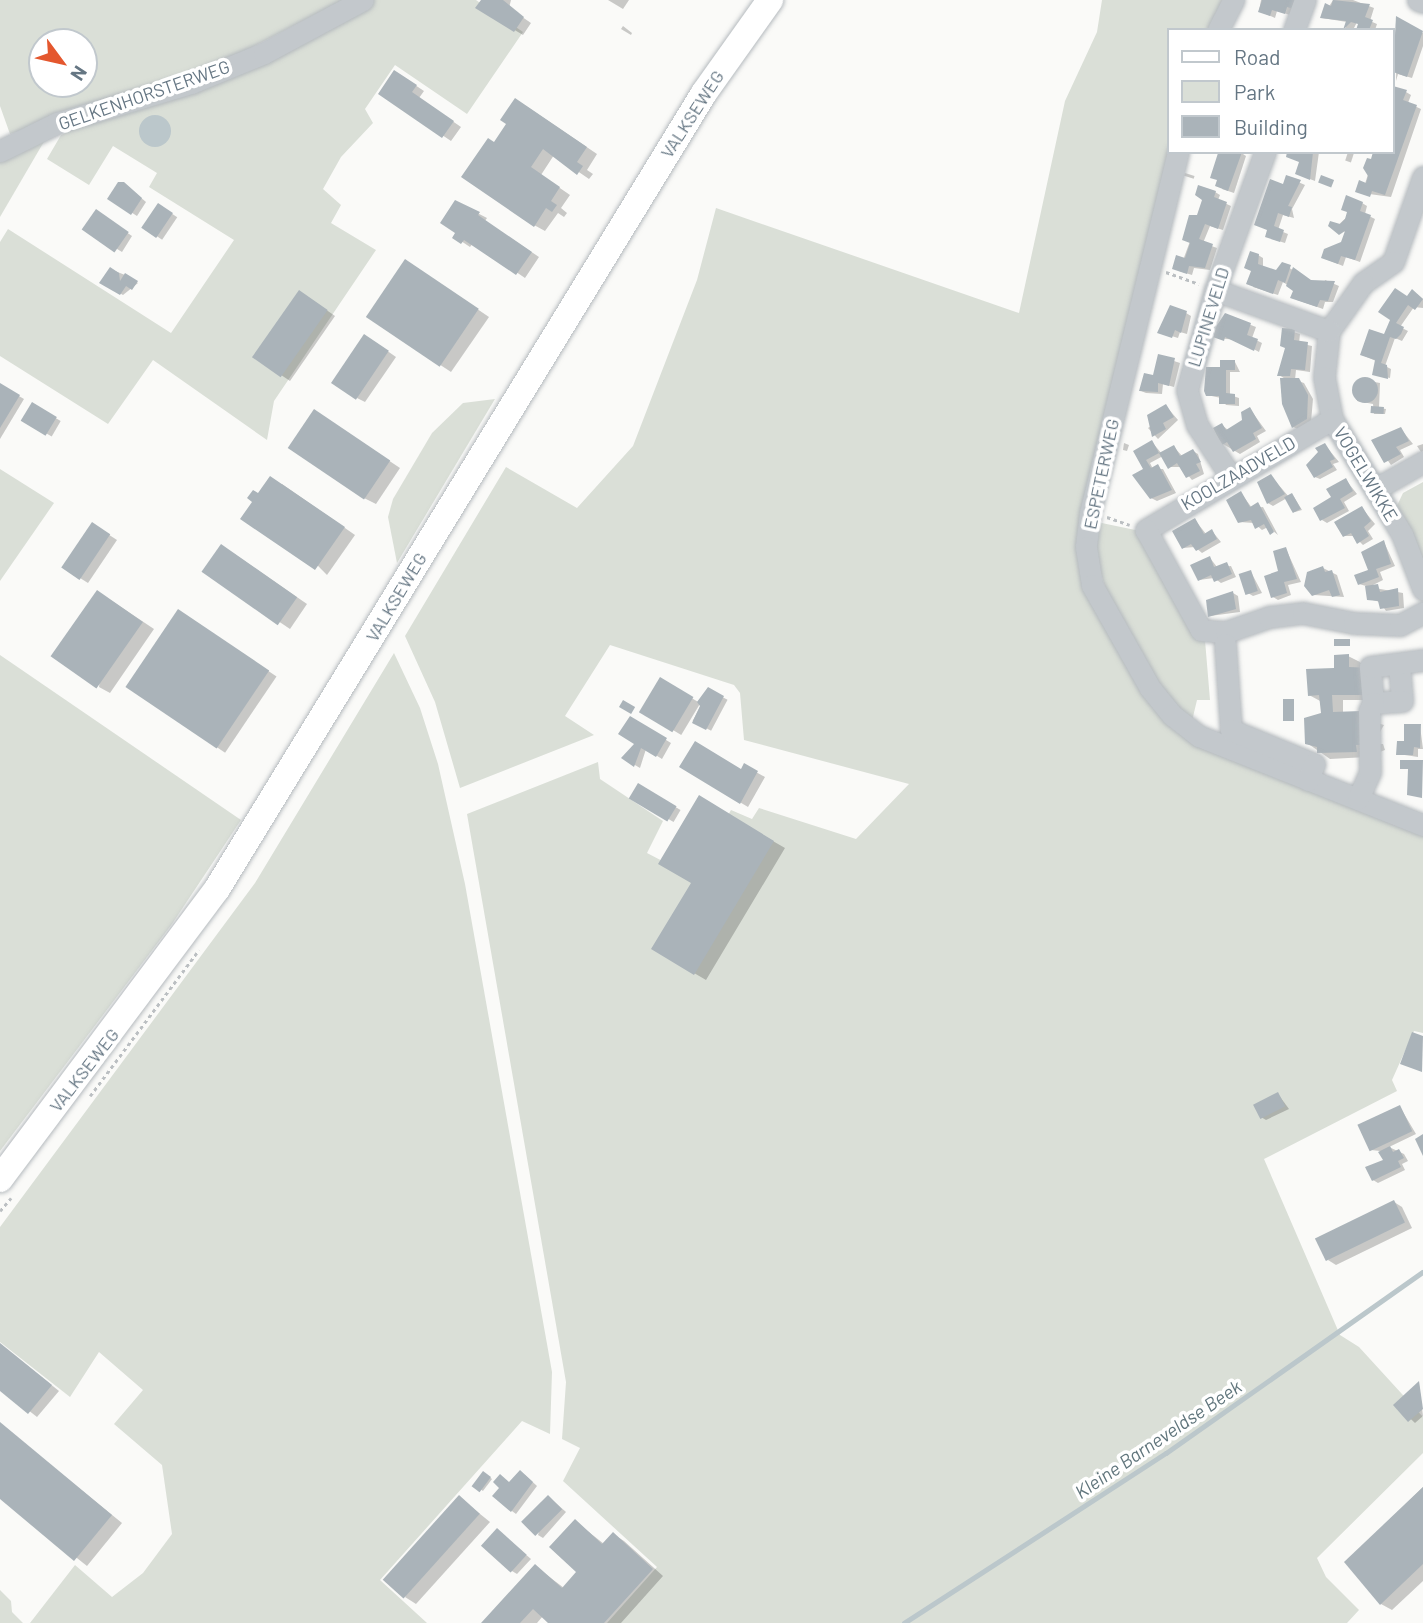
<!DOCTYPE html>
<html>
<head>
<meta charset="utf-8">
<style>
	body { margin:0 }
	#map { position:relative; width:1423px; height:1623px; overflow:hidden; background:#fafaf8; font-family:Barlow,sans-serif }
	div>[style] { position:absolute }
	.green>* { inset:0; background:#dadfd7 }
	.water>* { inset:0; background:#bbc7cb }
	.round { border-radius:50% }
	.shadow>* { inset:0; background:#0003; transform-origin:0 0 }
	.stream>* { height:4.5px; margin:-2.25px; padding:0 2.25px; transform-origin:2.25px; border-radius:2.25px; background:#bbc7cb }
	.building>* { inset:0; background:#aab3b9; transform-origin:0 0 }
	.path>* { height:2.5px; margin-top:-1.25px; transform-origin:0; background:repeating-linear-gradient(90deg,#bbbfc2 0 3.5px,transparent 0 7px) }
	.roads { filter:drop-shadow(0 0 2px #b5babe) drop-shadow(0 0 2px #b5babe) }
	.minor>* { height:21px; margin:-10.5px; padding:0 10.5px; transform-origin:10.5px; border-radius:10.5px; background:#c3c8cc }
	.major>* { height:26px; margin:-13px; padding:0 13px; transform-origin:13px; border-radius:13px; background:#fff }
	span { translate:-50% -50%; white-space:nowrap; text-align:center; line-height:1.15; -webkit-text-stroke:7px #fff; paint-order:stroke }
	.street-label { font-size:18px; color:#657683 }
	.water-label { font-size:19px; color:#60757c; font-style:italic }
	.legend { position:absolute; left:1167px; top:28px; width:228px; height:126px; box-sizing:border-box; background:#fff; border:2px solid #c1c8cd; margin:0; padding:9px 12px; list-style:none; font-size:21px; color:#657683 }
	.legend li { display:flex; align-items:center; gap:14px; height:35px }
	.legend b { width:35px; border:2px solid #c1c8cd }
	.north { position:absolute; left:28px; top:28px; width:70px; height:70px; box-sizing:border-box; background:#fff; border:2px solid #c1c8cd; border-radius:50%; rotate:123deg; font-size:19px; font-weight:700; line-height:28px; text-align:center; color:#657683 }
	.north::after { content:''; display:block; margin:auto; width:24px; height:32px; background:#e4572e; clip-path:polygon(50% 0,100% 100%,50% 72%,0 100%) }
</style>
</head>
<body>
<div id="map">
	<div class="green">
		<div style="clip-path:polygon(evenodd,0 0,343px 0,218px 65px,10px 134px,0 106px,0 0,42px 42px,84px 42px,84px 84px,42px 84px,42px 42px)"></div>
		<div style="clip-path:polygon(371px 0,476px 0,523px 32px,467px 114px,395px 65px,365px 109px,373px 123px,341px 157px,323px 189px,341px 205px,331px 223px,376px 250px,274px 401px,267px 440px,153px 360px,108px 424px,0 356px,0 242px,8px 229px,171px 333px,234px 240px,149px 187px,157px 173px,113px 146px,89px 185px,47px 159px,61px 135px)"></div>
		<div style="clip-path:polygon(1102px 0,1225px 0,1210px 30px,1169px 30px,1169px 152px,1084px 564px,1173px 721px,1423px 836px,1423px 1033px,1414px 1031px,1392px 1080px,1397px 1091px,1264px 1159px,1340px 1335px,1359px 1347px,1423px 1417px,1423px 1453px,1317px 1558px,1326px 1577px,1359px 1610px,1347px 1623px,607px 1623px,657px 1567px,563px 1481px,580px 1448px,562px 1439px,566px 1382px,467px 814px,598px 762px,600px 779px,663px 821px,647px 853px,693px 877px,731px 810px,752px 819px,759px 808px,856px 839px,909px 784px,744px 740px,740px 693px,734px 685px,610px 645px,565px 716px,594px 735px,460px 788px,435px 702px,405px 636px,506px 467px,577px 508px,633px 446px,697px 280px,716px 208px,1019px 313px,1065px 101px,1097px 32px)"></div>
		<div style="clip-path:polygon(49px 133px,0 217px,0 159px)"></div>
		<div style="clip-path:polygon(495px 399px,397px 563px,388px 517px,393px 499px,432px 433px,463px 403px)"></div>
		<div style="clip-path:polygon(0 469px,54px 503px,0 581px)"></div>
		<div style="clip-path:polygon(1423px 482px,1423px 562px,1395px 510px,1403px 493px)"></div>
		<div style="clip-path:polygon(1097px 522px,1140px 531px,1205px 640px,1210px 700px,1197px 700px,1192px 721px,1162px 692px,1110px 603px,1095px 554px)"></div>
		<div style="clip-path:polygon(394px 653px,420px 708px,438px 764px,465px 884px,552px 1372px,550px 1434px,522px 1421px,380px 1580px,427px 1623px,30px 1623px,75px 1565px,112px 1597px,143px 1573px,172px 1534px,162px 1465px,114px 1424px,143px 1390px,99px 1352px,70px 1397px,0 1342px,0 1227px,255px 883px)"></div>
		<div style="clip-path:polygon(0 655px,241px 820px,172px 924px,0 1151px)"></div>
		<div style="clip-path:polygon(0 1590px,11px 1601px,12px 1612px,23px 1623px,0 1623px)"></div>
	</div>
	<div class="water">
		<div class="round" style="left:139px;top:115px;width:32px;height:32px"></div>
	</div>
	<div class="shadow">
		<div style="clip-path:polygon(483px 0,511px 0,509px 8px,531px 23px,523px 35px,478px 8px)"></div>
		<div style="clip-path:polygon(608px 0,629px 0,623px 9px)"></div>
		<div style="clip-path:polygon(1261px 0,1303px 0,1290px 15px,1277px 11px,1275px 18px,1259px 11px)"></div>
		<div style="clip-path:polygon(1333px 0,1353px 0,1374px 8px,1370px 21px,1377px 24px,1375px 30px,1358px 30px,1359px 18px,1353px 30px,1345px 30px,1347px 22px,1322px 18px)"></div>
		<div style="clip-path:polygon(1397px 18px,1423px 33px,1423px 46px,1412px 78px,1398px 74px,1396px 81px)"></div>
		<div style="clip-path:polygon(623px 26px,632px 33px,631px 35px,621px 29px)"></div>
		<div style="clip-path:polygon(403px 77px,424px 91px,419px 98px,461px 127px,451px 141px,381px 94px)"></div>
		<div style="clip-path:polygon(1406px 92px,1411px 95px,1408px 103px,1421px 109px,1391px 197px,1362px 193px,1372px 162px,1393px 152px,1394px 102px)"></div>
		<div style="clip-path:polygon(526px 106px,597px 154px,587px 170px,593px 174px,589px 179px,554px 155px,541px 175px,570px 195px,561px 208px,567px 213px,564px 217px,558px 213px,545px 231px,534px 225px,495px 144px)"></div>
		<div style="clip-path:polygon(1240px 152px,1246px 156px,1234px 193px,1222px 189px)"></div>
		<div style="clip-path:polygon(1289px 152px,1319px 152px,1315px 181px,1302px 176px,1301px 162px)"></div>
		<div style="left:1348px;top:152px;width:6px;height:9px;rotate:18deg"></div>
		<div style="left:1185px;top:173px;width:10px;height:3px;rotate:17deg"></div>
		<div style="clip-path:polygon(1287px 177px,1305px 185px,1292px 209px,1294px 218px,1283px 215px,1278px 230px,1288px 234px,1285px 243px,1272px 239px,1269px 230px)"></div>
		<div style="clip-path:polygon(124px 183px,146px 202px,137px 216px,109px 198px)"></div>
		<div style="clip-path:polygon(1215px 192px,1220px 195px,1218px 200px,1231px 206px,1223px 230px,1210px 226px,1203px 243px,1217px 248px,1210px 270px,1194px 268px,1192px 275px,1179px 271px,1199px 217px)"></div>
		<div style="clip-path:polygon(456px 202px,487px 218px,485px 221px,539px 257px,525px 278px,473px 243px,470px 247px,455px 237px)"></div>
		<div style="clip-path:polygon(1362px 203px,1367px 206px,1365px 214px,1375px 219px,1360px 262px,1346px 257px,1343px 266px,1323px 258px,1342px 244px,1346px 232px,1335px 228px)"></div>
		<div style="left:159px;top:205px;width:22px;height:27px;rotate:34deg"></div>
		<div style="clip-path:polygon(101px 215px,132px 236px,122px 252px,85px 229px)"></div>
		<div style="clip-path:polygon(1258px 255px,1263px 258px,1263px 268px,1277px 272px,1283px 264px,1314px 283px,1323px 286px,1325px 280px,1339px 286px,1333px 302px,1325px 302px,1323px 309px,1297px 300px,1295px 290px,1283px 282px,1278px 295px,1253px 287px)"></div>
		<div style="clip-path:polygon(417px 268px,489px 317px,451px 372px,368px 317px)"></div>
		<div style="clip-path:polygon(110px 269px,125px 275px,138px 283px,123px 295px,101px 283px)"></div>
		<div style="clip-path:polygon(1417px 294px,1423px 299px,1423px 308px,1414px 307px,1400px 327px,1408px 331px,1402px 341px,1395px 338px,1385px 366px,1391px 369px,1390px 378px,1376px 375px,1376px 361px,1362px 355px,1385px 337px,1407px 298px)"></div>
		<div style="clip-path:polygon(308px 297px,335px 316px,290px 381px,256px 358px)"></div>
		<div style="clip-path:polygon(1186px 313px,1191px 316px,1187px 334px,1180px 332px,1178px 338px,1162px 333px)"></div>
		<div style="clip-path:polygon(1225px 315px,1256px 327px,1252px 338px,1262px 343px,1259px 352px,1237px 340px,1217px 338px)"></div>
		<div style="clip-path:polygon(1284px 329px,1300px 334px,1299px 343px,1312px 346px,1310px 372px,1296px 370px,1295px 380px,1304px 383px,1313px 399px,1311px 422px,1298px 429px,1293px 427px,1287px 380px,1279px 375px,1286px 348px)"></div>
		<div style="clip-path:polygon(373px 341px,396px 357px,365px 402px,357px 398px)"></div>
		<div style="clip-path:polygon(1159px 356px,1180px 363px,1174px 387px,1163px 384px,1162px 394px,1146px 393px,1141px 391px,1154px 377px)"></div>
		<div style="clip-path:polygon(1235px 362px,1240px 372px,1230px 372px,1230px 395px,1239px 398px,1239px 406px,1226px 405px,1221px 398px,1207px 395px,1221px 369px)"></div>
		<div style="clip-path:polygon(1358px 379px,1380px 383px,1379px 408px,1386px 409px,1385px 414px,1374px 414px,1373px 404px,1357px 401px)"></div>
		<div style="clip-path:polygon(0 385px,24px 399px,0 439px)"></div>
		<div style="left:33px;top:405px;width:32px;height:18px;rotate:30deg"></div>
		<div style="clip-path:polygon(1166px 406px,1178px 420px,1158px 439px,1148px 428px,1154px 424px,1149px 415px)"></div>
		<div style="clip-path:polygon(1250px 409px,1266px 431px,1257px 436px,1260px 442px,1240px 454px,1223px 444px,1222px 425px,1228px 430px,1244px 421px)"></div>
		<div style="clip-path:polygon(325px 418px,400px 468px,376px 504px,364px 498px)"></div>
		<div style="clip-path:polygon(1401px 429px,1413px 444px,1400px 450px,1404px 457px,1391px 465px,1373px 440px)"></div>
		<div style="clip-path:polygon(1152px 442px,1162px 454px,1174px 447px,1183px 457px,1193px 451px,1198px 454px,1204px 474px,1192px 480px,1181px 467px,1169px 467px,1163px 456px,1150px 463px,1153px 469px,1163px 469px,1176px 493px,1157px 501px,1151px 498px,1146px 470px,1135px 452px)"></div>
		<div style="clip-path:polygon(1124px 443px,1129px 445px,1127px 451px,1123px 450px)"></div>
		<div style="clip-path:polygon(1423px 444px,1423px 451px,1421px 452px,1417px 446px)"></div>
		<div style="clip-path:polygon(1325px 445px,1339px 462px,1333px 464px,1337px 470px,1320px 479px,1315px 477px)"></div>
		<div style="clip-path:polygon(1271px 476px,1289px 497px,1294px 497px,1302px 510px,1295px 512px,1287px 498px,1273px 506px,1268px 503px)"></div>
		<div style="clip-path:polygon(1346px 480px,1357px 494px,1344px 502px,1349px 511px,1327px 523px,1322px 520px)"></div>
		<div style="clip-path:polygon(282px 484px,355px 535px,327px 575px,254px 501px)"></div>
		<div style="clip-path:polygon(1241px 493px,1252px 508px,1263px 507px,1278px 535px,1268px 527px,1262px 530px,1254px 523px,1239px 522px)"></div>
		<div style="clip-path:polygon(1362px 508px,1375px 524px,1368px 531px,1373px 539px,1363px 545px,1354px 536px,1344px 536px)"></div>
		<div style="clip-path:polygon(1195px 520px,1206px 534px,1212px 531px,1221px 542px,1202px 553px,1195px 547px,1183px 548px)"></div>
		<div style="clip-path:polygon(100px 529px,117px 540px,88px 583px,80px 578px)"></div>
		<div style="clip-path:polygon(1384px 542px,1395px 566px,1380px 572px,1383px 580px,1369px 587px,1403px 593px,1404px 608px,1386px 611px,1380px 602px,1369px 599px,1366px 586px,1359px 584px,1370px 571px,1363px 552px)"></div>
		<div style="clip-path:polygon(1286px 549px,1301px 582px,1288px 585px,1291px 595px,1278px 600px,1273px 597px)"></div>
		<div style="clip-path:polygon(233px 553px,307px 604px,290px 629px,204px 571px)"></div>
		<div style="clip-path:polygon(1210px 558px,1217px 567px,1231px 566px,1236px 577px,1221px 583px,1214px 578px,1199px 580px)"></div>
		<div style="clip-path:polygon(1323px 568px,1337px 575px,1344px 597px,1314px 595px)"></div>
		<div style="clip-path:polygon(1251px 572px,1262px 593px,1253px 596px,1248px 593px)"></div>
		<div style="clip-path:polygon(1233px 593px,1238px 596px,1240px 612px,1210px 616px)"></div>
		<div style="clip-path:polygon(109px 599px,154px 629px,110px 693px,99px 687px)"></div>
		<div style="left:187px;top:616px;width:108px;height:92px;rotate:34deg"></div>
		<div style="clip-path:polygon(1348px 656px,1360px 662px,1380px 700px,1343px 700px,1343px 713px,1384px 725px,1373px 744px,1383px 744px,1385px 750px,1367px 757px,1330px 759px,1307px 743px,1323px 714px,1322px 702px,1309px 695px)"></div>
		<div style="left:660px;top:679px;width:47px;height:37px;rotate:31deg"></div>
		<div style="left:709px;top:690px;width:21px;height:35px;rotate:28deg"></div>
		<div style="clip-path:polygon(630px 718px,671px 743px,662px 759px,646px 749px,640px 768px,623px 758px,636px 743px)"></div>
		<div style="clip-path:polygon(1420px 726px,1423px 749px,1418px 749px,1418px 757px,1398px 754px)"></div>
		<div style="clip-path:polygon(745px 766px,765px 777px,748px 807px,681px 767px,742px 771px)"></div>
		<div style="left:639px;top:786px;width:48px;height:14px;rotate:30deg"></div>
		<div style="clip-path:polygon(699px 798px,785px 848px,706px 980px,653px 949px,693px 882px)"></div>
		<div style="clip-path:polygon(1278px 1094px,1289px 1109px,1266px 1120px,1261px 1117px)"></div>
		<div style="clip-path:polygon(1400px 1107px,1416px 1134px,1389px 1147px,1404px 1154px,1408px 1161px,1402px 1164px,1405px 1170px,1378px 1183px,1373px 1180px,1385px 1161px,1380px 1151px,1371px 1150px)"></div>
		<div style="clip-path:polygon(1394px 1202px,1402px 1207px,1412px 1228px,1336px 1265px,1328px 1260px)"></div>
		<div style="clip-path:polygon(0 1344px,59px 1391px,37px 1417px,0 1388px)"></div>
		<div style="clip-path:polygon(1419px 1384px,1423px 1416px,1415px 1423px,1396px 1405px)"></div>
		<div style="clip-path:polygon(0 1424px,122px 1523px,87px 1566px,0 1497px)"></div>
		<div style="left:484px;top:1473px;width:10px;height:15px;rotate:37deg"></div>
		<div style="clip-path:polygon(525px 1475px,537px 1486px,516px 1514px,512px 1511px,510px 1484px)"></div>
		<div style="clip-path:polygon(1423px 1487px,1423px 1581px,1392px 1610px,1381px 1604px,1346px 1562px)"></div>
		<div style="clip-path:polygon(459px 1497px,490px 1522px,416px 1604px,405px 1597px)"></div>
		<div style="clip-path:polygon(549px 1497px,566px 1512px,543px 1538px,538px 1535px)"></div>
		<div style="clip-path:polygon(575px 1521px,604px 1544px,613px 1534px,624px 1541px,663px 1576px,621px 1623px,551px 1623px,543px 1616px,537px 1623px,484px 1623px,535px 1566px,564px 1588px,579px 1572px)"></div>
		<div style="clip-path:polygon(502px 1534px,531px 1559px,517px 1574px,512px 1571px)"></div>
	</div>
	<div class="stream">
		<div style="left:904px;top:1623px;width:312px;rotate:-33deg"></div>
		<div style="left:1166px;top:1453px;width:314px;rotate:-35.2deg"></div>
	</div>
	<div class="building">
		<div style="clip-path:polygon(481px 0,503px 0,524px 17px,514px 32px,475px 8px)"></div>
		<div style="clip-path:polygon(1262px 0,1297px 0,1294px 9px,1287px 7px,1285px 14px,1272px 10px,1270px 16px,1258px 12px)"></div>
		<div style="clip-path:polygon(1333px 0,1370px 4px,1365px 17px,1373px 20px,1369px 30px,1356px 30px,1358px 24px,1351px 22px,1343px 30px,1346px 21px,1320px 18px,1325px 3px,1331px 6px)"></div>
		<div style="clip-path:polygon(1396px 16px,1423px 31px,1407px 77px,1393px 72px)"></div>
		<div style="clip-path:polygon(394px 70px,417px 85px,412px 92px,454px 121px,442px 138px,378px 94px)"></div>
		<div style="clip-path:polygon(1393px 86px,1407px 90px,1403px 100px,1417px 105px,1385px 195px,1372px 191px,1370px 197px,1355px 192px,1359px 180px,1366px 183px,1368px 176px,1363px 168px,1367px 158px,1371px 159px,1373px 152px,1393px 152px)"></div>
		<div style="clip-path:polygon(515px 98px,587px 147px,577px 162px,583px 166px,577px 175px,543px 149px,531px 167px,560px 187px,551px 201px,557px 205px,552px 212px,546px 208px,534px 227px,461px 177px,488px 138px,494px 142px,506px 124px,500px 120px)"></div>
		<div style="clip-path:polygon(1227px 152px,1242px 152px,1228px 191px,1215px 186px,1217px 180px,1210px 178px,1218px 153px)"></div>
		<div style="clip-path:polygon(1287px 152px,1313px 152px,1310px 180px,1295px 174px,1299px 162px,1286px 157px)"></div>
		<div style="clip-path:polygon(1286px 175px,1301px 180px,1288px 206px,1292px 207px,1289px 217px,1278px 213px,1274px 226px,1284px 230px,1280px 242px,1265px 237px,1267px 230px,1254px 225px,1270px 179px,1283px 184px)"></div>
		<div style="left:1321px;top:175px;width:14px;height:8px;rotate:21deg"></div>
		<div style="clip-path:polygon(118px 182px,124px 182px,142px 198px,131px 215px,107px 199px)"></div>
		<div style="clip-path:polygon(1198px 185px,1216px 191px,1214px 197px,1227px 202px,1218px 229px,1205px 224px,1199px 239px,1213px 244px,1205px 268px,1189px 266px,1187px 274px,1172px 269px,1176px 255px,1185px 258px,1190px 243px,1182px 240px,1189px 215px,1197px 215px,1202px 200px,1195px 195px)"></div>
		<div style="clip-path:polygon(1346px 195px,1363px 202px,1360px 211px,1371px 215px,1355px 260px,1341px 256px,1338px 264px,1321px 258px,1324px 249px,1341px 242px,1345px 231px,1339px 235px,1328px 226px,1330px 221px,1340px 224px,1345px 219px,1347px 212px,1341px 210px)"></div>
		<div style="clip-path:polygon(455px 200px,480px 212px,478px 215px,532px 252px,516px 275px,464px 240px,461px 244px,452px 238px,455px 233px,440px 223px)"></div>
		<div style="left:158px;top:203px;width:18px;height:30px;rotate:34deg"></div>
		<div style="left:96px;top:209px;width:40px;height:25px;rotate:35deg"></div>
		<div style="clip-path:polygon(1250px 251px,1259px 254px,1258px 264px,1276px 270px,1282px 262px,1291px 265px,1285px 283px,1278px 280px,1273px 294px,1246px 284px,1251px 271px,1244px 268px)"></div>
		<div style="left:405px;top:259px;width:89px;height:70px;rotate:34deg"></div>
		<div style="clip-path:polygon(110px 267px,119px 273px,120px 281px,125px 273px,138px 281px,132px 290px,126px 286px,120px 295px,99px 283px)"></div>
		<div style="clip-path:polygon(1293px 267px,1311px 280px,1335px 281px,1328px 301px,1320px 300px,1317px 307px,1290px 298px,1293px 291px,1286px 286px)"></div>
		<div style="clip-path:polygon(1395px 288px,1407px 296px,1412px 289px,1423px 299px,1415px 310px,1408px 305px,1396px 323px,1404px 327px,1401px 334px,1396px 339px,1390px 337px,1381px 363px,1387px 365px,1388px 379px,1372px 375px,1375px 360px,1360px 355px,1369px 329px,1384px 334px,1390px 320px,1378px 312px)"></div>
		<div style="left:299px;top:290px;width:35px;height:82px;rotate:35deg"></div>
		<div style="clip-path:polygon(1170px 305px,1187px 311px,1181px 333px,1175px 330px,1172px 338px,1157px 333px)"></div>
		<div style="clip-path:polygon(1225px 313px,1251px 323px,1247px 335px,1258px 339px,1254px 351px,1225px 337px,1224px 341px,1210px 336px)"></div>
		<div style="clip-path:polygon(1282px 328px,1295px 329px,1294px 340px,1308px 342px,1306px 361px,1305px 370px,1291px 369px,1290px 376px,1277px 376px,1285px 348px,1280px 346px)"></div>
		<div style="left:364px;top:334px;width:30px;height:59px;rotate:34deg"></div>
		<div style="clip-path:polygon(1158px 354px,1175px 358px,1169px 386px,1158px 383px,1158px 392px,1139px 391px,1144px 373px,1153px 375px)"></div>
		<div style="clip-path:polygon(1220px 360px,1235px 360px,1235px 370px,1226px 370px,1226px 393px,1235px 394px,1235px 404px,1219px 404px,1219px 396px,1206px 396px,1204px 391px,1206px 367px,1220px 367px)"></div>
		<div class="round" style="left:1352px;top:377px;width:26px;height:26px"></div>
		<div style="clip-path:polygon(1280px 378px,1299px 378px,1308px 395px,1307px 419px,1292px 428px,1282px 404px)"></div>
		<div style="clip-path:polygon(0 383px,20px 395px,0 428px)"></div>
		<div style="left:32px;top:402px;width:29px;height:22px;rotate:31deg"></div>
		<div style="clip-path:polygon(1166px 404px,1174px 417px,1163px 423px,1166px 429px,1152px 437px,1147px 415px)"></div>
		<div style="left:1371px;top:406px;width:13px;height:7px;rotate:4deg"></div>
		<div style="clip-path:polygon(1250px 407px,1262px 428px,1253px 433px,1256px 439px,1233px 452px,1227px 442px,1222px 445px,1213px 428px,1222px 423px,1226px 430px,1242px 420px,1241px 412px)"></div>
		<div style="left:314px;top:409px;width:92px;height:47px;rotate:34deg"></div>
		<div style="clip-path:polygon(1401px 427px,1409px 441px,1396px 447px,1401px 454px,1384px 463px,1371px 440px)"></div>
		<div style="clip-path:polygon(1152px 440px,1159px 453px,1146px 460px,1151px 468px,1158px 464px,1172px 490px,1150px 499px,1132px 475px,1143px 469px,1133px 451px)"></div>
		<div style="clip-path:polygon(1325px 443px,1335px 459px,1330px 461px,1333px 467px,1314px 478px,1306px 465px,1318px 452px,1315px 448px)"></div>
		<div style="clip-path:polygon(1174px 445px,1180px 456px,1193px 449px,1201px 462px,1196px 464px,1200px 471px,1186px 478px,1177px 463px,1168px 469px,1159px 453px)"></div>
		<div style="clip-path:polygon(1271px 474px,1285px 494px,1267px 504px,1257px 482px)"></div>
		<div style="clip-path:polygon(270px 476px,345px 527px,315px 570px,240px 519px,252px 502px,247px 498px,253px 490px,258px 493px)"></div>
		<div style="clip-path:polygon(1346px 478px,1353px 491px,1340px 499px,1345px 508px,1320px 521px,1313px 508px,1331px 497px,1326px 489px)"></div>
		<div style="clip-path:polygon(1241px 491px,1250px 507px,1258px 502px,1274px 532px,1270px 535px,1264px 524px,1255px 529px,1251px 520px,1238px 523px,1226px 500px)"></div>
		<div style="left:1292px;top:493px;width:18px;height:9px;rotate:61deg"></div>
		<div style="clip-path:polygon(1362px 506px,1371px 521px,1364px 527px,1369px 536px,1357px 544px,1351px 533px,1343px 537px,1334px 522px)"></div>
		<div style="clip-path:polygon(1195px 518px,1204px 534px,1212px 529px,1217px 539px,1196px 551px,1191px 544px,1182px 549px,1172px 531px)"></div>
		<div style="left:92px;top:522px;width:22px;height:55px;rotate:34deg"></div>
		<div style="clip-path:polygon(1384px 540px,1391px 564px,1376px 569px,1379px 577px,1358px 585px,1354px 575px,1368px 570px,1361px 552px)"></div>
		<div style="left:221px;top:544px;width:93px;height:34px;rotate:35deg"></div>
		<div style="clip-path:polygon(1286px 547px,1297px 579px,1284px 582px,1287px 593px,1271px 598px,1264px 576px,1278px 571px,1273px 551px)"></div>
		<div style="clip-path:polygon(1210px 556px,1214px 567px,1227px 562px,1232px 574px,1214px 582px,1211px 575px,1198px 581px,1190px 565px)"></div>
		<div style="clip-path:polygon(1323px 566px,1325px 572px,1332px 570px,1340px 595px,1332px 597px,1329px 590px,1312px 596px,1304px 586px,1307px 572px)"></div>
		<div style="left:1251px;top:570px;width:22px;height:13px;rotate:72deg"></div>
		<div style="clip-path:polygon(1378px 584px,1380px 592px,1398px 588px,1399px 606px,1380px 609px,1378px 601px,1367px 600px,1365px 586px)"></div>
		<div style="left:97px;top:590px;width:56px;height:81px;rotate:35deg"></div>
		<div style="clip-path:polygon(1233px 591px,1236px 609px,1208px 617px,1206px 600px)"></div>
		<div style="left:178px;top:609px;width:110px;height:94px;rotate:34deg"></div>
		<div style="left:1334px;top:639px;width:16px;height:7px"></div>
		<div style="clip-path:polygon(1349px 654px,1349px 667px,1370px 668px,1369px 695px,1332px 695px,1333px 712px,1361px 711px,1362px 745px,1356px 745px,1357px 752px,1317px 753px,1317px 747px,1305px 744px,1304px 718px,1321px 713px,1319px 695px,1308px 696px,1306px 669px,1334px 668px,1334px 655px)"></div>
		<div style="left:660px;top:677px;width:39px;height:41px;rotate:31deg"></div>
		<div style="clip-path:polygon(708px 687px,724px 696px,706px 730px,692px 723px,700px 706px,697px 702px)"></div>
		<div style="left:1283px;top:699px;width:11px;height:22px"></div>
		<div style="left:623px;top:700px;width:14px;height:8px;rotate:30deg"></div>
		<div style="clip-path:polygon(630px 716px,667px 738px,656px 757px,641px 748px,634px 767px,621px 758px,634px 744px,618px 734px)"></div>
		<div style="clip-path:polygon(1404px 724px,1421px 724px,1420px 748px,1414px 747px,1413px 755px,1396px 755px,1397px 741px,1404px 741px)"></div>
		<div style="clip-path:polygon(695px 741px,741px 769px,744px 763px,758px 771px,740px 804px,679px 767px)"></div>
		<div style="clip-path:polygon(1400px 760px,1423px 760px,1422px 798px,1407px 795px,1408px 769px,1400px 769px)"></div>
		<div style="left:638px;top:783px;width:45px;height:18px;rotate:31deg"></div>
		<div style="clip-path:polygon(699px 795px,774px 841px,694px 975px,651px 949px,691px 883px,658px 864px)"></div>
		<div style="clip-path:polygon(1412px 1032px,1423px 1036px,1422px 1072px,1400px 1064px)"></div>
		<div style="left:1278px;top:1092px;width:16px;height:28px;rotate:63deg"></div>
		<div style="left:1400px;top:1105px;width:29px;height:47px;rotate:65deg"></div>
		<div style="clip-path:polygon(1423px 1134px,1423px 1156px,1415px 1139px)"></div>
		<div style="clip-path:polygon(1390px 1146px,1393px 1152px,1399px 1149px,1404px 1158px,1398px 1161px,1401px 1167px,1372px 1181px,1365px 1167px,1383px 1160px,1378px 1152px)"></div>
		<div style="left:1394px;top:1200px;width:25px;height:88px;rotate:64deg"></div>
		<div style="clip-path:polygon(0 1343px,52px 1385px,28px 1414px,0 1391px)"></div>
		<div style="clip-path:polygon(1419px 1381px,1423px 1409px,1408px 1422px,1393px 1405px)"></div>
		<div style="clip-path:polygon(0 1422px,112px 1515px,74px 1561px,0 1499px)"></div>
		<div style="clip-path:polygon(520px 1470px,533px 1482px,511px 1512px,492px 1496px,499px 1488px,493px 1482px,500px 1474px,509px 1482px)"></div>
		<div style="left:483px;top:1471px;width:10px;height:19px;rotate:37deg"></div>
		<div style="clip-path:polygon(1423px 1487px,1423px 1564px,1380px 1605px,1344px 1562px)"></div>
		<div style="left:459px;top:1495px;width:28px;height:114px;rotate:42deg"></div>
		<div style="left:548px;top:1495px;width:20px;height:38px;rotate:45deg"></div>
		<div style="clip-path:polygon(575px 1519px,602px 1544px,613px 1532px,653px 1569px,604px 1623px,548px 1623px,533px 1609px,520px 1623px,481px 1623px,535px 1564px,562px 1588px,576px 1572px,549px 1547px)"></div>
		<div style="left:497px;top:1528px;width:40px;height:24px;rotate:42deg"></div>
	</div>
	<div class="path">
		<div style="left:1166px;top:272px;width:35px;rotate:20deg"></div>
		<div style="left:1107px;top:517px;width:24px;rotate:19deg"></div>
		<div style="left:90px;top:1096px;width:182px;rotate:-53.3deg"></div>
		<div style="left:0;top:1211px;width:17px;rotate:-50deg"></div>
	</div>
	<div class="roads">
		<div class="minor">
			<div style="left:1418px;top:0;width:5px;rotate:22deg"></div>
			<div style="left:1218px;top:30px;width:34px;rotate:-63deg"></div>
			<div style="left:1294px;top:30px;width:32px;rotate:-70deg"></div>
			<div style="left:0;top:151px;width:64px;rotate:-26.2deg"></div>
			<div style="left:57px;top:123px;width:140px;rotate:-16.6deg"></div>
			<div style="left:191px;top:83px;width:79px;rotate:-22.3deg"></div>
			<div style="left:264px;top:53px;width:112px;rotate:-28.2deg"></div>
			<div style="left:1178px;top:152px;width:372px;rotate:103.7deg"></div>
			<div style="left:1090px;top:513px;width:34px;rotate:97deg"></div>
			<div style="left:1086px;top:547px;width:38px;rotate:81deg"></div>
			<div style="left:1092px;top:585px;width:118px;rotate:60.6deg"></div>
			<div style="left:1150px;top:688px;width:35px;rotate:51deg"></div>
			<div style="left:1172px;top:715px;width:34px;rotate:38deg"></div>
			<div style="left:1199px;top:736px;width:241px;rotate:21.7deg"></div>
			<div style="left:1423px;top:177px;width:90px;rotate:109.4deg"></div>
			<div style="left:1393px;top:262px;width:37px;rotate:145deg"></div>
			<div style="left:1363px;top:283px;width:59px;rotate:125.3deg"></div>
			<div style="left:1329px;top:331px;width:46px;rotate:96.2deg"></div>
			<div style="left:1324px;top:377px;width:43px;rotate:79.2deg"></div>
			<div style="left:1332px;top:419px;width:135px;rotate:58.7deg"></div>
			<div style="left:1402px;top:534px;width:59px;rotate:69.1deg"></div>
			<div style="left:1215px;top:290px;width:121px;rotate:19.8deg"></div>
			<div style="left:1332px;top:419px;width:217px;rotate:149.2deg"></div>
			<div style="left:1146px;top:530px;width:114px;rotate:61.2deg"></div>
			<div style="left:1201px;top:630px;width:25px;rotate:5deg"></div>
			<div style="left:1226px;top:632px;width:46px;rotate:-19.2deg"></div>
			<div style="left:1269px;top:617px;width:34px;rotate:-7deg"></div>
			<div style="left:1303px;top:613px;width:52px;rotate:11.1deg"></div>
			<div style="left:1354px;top:623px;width:46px;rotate:2.5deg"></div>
			<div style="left:1400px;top:625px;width:26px;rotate:-28deg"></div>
			<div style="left:1231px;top:477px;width:62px;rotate:-123.2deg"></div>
			<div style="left:1197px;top:425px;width:36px;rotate:-106deg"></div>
			<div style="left:1187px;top:390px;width:104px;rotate:-74.4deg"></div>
			<div style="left:1215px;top:290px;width:147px;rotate:-70.1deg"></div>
			<div style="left:1377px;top:488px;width:53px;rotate:-29.5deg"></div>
			<div style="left:1225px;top:644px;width:86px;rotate:86deg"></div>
			<div style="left:1231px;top:730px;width:90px;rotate:22.3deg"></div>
			<div style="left:1314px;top:764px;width:17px;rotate:111deg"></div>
			<div style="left:1399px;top:665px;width:36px;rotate:85deg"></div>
			<div style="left:1402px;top:701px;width:29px;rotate:176deg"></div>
			<div style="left:1373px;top:703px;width:36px;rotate:-95deg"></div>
			<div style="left:1370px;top:667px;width:53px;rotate:-7.5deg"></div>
			<div style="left:1358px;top:799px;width:30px;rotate:-66deg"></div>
			<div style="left:1370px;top:772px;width:61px;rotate:-90.9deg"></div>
			<div style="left:1369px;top:711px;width:9px;rotate:-63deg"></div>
		</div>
		<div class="major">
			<div style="left:0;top:1179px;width:362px;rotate:-53.2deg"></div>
			<div style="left:217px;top:889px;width:933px;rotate:-58.54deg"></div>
			<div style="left:704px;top:93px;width:114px;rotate:-54.6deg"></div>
		</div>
	</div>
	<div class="street-label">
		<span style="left:144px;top:95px;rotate:-19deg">GELKENHORSTERWEG</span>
		<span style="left:692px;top:114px;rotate:-57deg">VALKSEWEG</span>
		<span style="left:1208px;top:317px;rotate:-73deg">LUPINEVELD</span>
		<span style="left:1238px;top:473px;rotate:-30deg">KOOLZAADVELD</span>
		<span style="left:1101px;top:474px;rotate:-78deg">ESPETERWEG</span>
		<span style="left:1366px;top:474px;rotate:59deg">VOGELWIKKE</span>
		<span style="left:396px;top:597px;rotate:-59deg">VALKSEWEG</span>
		<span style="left:84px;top:1070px;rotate:-52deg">VALKSEWEG</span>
	</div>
	<div class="water-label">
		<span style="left:1158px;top:1439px;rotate:-34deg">Kleine Barneveldse Beek</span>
	</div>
	<ul class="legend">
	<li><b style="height:9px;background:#fff"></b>Road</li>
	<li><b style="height:19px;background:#dadfd7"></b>Park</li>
	<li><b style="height:19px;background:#aab3b9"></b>Building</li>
	</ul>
	<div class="north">N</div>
</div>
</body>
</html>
